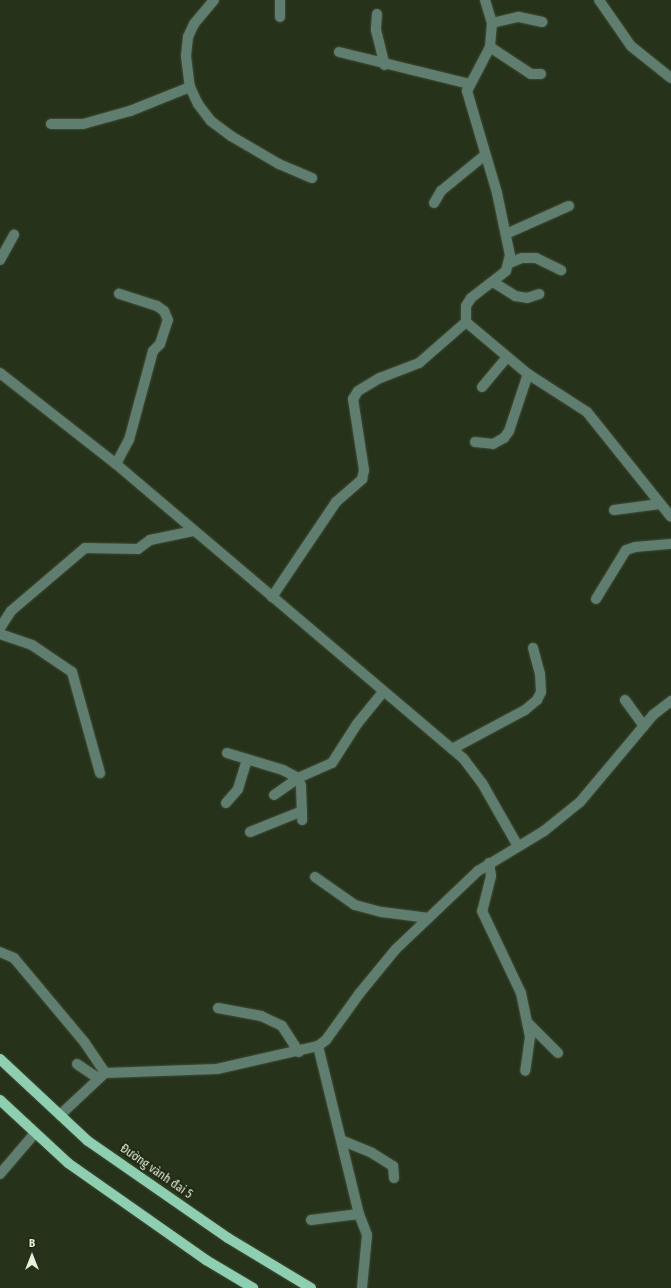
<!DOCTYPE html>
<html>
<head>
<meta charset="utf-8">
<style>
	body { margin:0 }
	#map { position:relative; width:671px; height:1288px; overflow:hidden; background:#26321a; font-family:"Fira Sans Condensed",sans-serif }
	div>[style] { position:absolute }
	.roads { filter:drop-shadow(0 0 1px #414d36) drop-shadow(0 0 1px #414d36) }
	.minor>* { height:10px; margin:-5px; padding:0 5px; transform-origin:5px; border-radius:5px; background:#5f7e6f }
	.major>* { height:10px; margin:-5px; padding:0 5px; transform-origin:5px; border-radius:5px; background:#8eceb1 }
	span { translate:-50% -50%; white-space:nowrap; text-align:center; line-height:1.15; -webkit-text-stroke:3px #1d2810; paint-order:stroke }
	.street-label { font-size:12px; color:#e8f0e1 }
	.north { position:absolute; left:12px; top:1236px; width:40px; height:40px; -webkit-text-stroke:3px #1d2810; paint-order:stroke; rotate:0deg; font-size:11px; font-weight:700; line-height:16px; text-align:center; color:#e8f0e1 }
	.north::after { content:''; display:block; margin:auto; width:14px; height:18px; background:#e8f0e1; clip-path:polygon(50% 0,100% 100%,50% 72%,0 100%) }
</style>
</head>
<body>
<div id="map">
	<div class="roads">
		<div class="minor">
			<div style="left:214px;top:0;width:31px;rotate:130deg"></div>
			<div style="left:194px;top:24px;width:14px;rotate:115deg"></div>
			<div style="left:188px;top:37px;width:19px;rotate:96deg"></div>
			<div style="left:186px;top:56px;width:31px;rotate:83deg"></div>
			<div style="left:190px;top:87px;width:19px;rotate:65deg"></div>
			<div style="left:198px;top:104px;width:21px;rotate:53deg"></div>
			<div style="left:211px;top:121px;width:25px;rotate:37deg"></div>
			<div style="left:231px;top:136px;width:56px;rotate:30.3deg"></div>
			<div style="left:279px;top:164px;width:36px;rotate:23deg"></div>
			<div style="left:280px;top:0;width:17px;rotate:90deg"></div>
			<div style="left:485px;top:0;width:24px;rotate:73deg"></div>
			<div style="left:492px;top:23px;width:24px;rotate:95deg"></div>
			<div style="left:490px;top:47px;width:50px;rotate:117.6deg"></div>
			<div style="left:467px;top:91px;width:106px;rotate:73.6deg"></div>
			<div style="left:497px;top:193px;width:63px;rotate:78.2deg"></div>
			<div style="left:510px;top:255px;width:16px;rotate:104deg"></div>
			<div style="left:506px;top:271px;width:44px;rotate:142.4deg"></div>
			<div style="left:471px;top:298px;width:9px;rotate:122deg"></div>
			<div style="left:466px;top:306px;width:16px;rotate:90deg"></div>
			<div style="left:466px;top:322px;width:81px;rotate:40deg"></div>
			<div style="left:528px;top:374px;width:70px;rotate:32.8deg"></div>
			<div style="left:587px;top:412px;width:134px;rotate:51.3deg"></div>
			<div style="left:599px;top:0;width:56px;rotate:55.2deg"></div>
			<div style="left:631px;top:46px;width:51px;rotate:38.7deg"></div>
			<div style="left:377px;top:14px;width:16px;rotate:94deg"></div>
			<div style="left:376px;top:30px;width:36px;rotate:76deg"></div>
			<div style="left:492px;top:23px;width:28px;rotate:-13deg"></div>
			<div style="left:519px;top:17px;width:24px;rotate:12deg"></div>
			<div style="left:490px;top:47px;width:49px;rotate:33.4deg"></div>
			<div style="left:531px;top:74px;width:10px"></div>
			<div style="left:339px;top:52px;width:134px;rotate:13.8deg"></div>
			<div style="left:51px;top:124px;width:32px"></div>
			<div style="left:83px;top:124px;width:49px;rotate:-15.5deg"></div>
			<div style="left:130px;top:111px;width:65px;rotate:-21.8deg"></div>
			<div style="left:434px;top:203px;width:14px;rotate:-60deg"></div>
			<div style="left:441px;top:191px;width:57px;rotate:-39.3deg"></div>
			<div style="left:506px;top:234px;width:69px;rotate:-24deg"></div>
			<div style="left:0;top:260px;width:29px;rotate:-61deg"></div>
			<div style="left:510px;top:263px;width:13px;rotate:-23deg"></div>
			<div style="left:522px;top:258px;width:14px"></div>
			<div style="left:536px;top:258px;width:28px;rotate:26deg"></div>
			<div style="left:493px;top:282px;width:26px;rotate:32deg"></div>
			<div style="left:515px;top:296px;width:12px;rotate:9deg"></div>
			<div style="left:527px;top:298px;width:13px;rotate:-18deg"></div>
			<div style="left:0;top:373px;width:147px;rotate:38.1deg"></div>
			<div style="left:116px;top:464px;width:455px;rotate:40.3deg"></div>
			<div style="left:463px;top:758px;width:31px;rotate:53deg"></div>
			<div style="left:482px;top:783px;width:73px;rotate:60.3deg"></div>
			<div style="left:482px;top:387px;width:39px;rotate:-50deg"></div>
			<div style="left:475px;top:442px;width:18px;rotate:6deg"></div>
			<div style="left:493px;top:444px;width:13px;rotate:-29deg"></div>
			<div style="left:504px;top:438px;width:9px;rotate:-54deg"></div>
			<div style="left:509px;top:431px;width:60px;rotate:-71.6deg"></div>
			<div style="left:116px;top:464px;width:27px;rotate:-62deg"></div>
			<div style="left:129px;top:440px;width:92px;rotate:-74.9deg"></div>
			<div style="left:153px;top:351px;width:10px;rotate:-45deg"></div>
			<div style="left:160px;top:344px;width:25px;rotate:-72deg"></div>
			<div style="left:168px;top:320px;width:10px;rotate:-114deg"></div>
			<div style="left:164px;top:311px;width:9px;rotate:-144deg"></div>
			<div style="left:157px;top:306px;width:40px;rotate:-162deg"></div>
			<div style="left:614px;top:510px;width:46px;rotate:-7.4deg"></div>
			<div style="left:272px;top:597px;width:115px;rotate:-56deg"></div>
			<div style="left:336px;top:502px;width:35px;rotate:-41deg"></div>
			<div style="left:362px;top:479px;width:9px;rotate:-77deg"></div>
			<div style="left:364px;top:470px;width:72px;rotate:-98.8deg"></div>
			<div style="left:353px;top:399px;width:9px;rotate:-58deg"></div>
			<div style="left:358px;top:391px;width:26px;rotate:-31deg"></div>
			<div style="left:380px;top:378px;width:42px;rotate:-21deg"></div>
			<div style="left:419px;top:363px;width:62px;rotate:-41.1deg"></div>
			<div style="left:596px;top:599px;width:57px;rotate:-58.5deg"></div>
			<div style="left:626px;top:550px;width:9px;rotate:-18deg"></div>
			<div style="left:635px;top:547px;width:36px;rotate:-5deg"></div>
			<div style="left:0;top:628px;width:20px;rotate:-57deg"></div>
			<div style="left:11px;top:611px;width:97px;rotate:-40.4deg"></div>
			<div style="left:85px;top:548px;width:53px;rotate:1.1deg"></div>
			<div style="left:138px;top:549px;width:15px;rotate:-37deg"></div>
			<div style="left:150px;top:540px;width:45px;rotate:-11.6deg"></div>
			<div style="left:0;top:634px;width:34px;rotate:19deg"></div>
			<div style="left:32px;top:645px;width:48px;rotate:34deg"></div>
			<div style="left:72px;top:672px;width:105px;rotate:74.5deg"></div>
			<div style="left:625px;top:700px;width:32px;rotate:54deg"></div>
			<div style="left:452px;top:749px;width:83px;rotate:-28.1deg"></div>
			<div style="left:525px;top:710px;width:16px;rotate:-40deg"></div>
			<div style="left:537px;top:700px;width:9px;rotate:-63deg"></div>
			<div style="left:541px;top:692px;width:18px;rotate:-93deg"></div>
			<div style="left:540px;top:674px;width:27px;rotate:-105deg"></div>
			<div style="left:227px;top:753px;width:59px;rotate:16.9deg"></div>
			<div style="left:283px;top:770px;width:17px;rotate:28deg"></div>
			<div style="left:298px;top:778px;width:9px;rotate:69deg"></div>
			<div style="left:301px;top:786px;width:34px;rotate:88deg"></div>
			<div style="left:274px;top:795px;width:29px;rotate:-35deg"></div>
			<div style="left:298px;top:778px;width:37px;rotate:-24deg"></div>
			<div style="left:332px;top:763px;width:46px;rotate:-57.3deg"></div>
			<div style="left:357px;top:724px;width:41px;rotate:-50.9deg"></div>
			<div style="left:226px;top:803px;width:18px;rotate:-49deg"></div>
			<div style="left:238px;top:789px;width:31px;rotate:-73deg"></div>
			<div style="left:250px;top:832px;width:56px;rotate:-22deg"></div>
			<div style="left:489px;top:863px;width:13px;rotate:81deg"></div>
			<div style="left:491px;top:876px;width:36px;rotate:104deg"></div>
			<div style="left:482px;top:911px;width:91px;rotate:64.6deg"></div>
			<div style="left:521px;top:993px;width:45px;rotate:78.4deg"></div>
			<div style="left:530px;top:1037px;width:34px;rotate:98deg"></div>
			<div style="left:315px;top:877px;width:49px;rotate:35deg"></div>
			<div style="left:355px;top:905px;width:28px;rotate:15deg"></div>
			<div style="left:382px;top:912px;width:47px;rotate:7.3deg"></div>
			<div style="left:0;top:952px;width:15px;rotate:23deg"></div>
			<div style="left:14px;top:958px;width:111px;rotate:50.1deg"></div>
			<div style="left:85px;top:1043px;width:36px;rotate:56deg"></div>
			<div style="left:218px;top:1008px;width:44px;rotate:10.5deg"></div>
			<div style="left:261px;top:1016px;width:23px;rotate:25deg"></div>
			<div style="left:282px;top:1026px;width:31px;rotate:57deg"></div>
			<div style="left:529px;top:1024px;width:41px;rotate:45deg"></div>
			<div style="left:318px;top:1046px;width:173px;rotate:76.3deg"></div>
			<div style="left:359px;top:1214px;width:22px;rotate:69deg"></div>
			<div style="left:367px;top:1235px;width:53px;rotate:95.4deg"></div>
			<div style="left:77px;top:1064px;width:25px;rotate:34deg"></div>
			<div style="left:60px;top:1115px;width:62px;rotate:-43deg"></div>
			<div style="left:105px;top:1073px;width:112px;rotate:-2deg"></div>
			<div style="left:217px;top:1069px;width:104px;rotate:-12.8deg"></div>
			<div style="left:318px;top:1046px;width:10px;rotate:-37deg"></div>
			<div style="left:326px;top:1040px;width:57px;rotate:-54.3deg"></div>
			<div style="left:359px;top:994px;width:58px;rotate:-50.6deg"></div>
			<div style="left:396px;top:949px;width:113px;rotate:-43.6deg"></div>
			<div style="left:478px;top:871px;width:77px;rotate:-31.2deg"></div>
			<div style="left:544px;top:831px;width:46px;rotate:-38.9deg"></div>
			<div style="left:580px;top:802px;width:114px;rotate:-50deg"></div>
			<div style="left:653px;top:715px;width:23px;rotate:-38deg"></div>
			<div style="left:343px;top:1141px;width:31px;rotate:22deg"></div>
			<div style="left:372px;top:1153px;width:25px;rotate:32deg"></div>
			<div style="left:393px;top:1166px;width:12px;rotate:85deg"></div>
			<div style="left:0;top:1174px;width:54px;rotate:-49.5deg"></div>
			<div style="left:311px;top:1220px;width:48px;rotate:-7.1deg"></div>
		</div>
		<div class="major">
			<div style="left:0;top:1059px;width:120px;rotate:43deg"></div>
			<div style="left:88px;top:1141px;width:170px;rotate:34.7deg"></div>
			<div style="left:228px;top:1238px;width:97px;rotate:31.1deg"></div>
			<div style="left:0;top:1100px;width:93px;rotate:42.8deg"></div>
			<div style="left:68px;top:1163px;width:169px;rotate:35.1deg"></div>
			<div style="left:206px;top:1260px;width:55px;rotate:30.8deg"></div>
		</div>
	</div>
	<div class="street-label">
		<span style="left:156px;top:1172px;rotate:35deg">Đường vành đai 5</span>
	</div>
	<div class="north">B</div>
</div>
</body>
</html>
